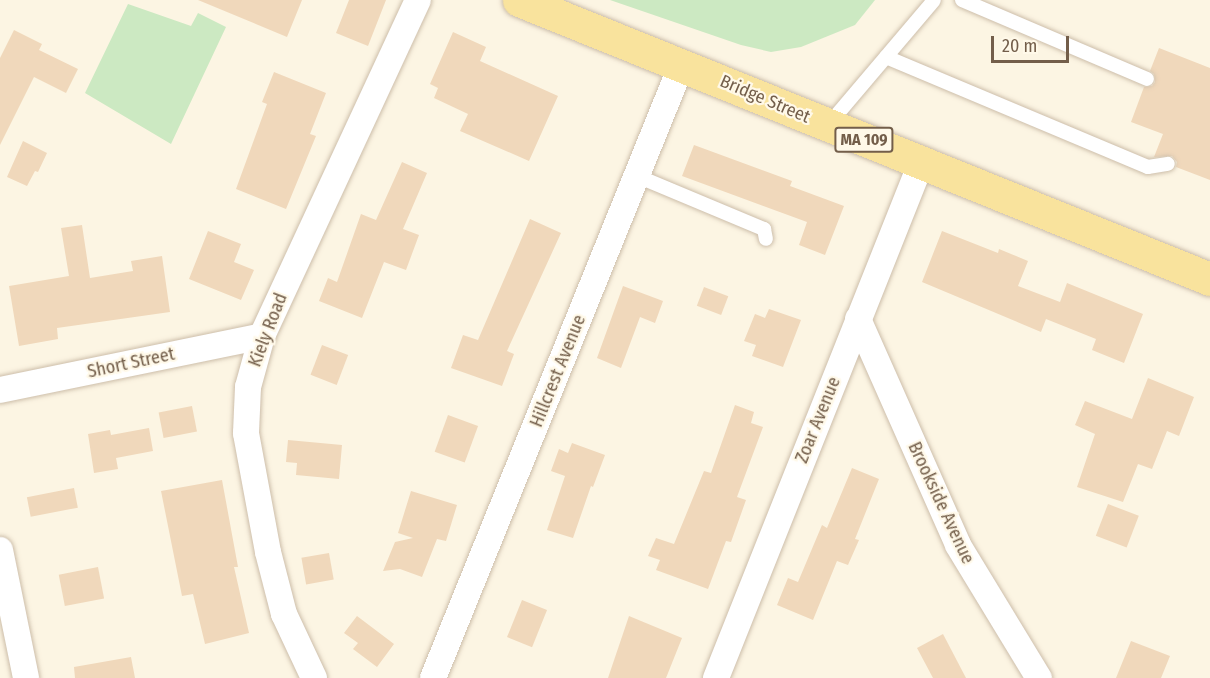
<!DOCTYPE html>
<html>
<head>
<meta charset="utf-8">
<style>
	body { margin:0 }
	#map { position:relative; width:1210px; height:678px; overflow:hidden; background:#fcf5e3; font-family:"Fira Sans Condensed",sans-serif }
	div>[style] { position:absolute }
	.green>* { inset:0; background:#cce9c2 }
	.building>* { inset:0; background:#f0d8bb; transform-origin:0 0 }
	.roads { filter:drop-shadow(0 0 2px #cdbeaa) drop-shadow(0 0 2px #cdbeaa) }
	.service>* { height:14px; margin:-7px; padding:0 7px; transform-origin:7px; border-radius:7px; background:#fff }
	.minor>* { height:26px; margin:-13px; padding:0 13px; transform-origin:13px; border-radius:13px; background:#fff }
	.primary>* { height:33px; margin:-16.5px; padding:0 16.5px; transform-origin:16.5px; border-radius:16.5px; background:#f9e39d }
	span { translate:-50% -50%; white-space:nowrap; text-align:center; line-height:1.15; -webkit-text-stroke:4.5px #fff9e9; paint-order:stroke }
	.shield-label span { padding:2px 4px; background:#fff9e9; border:2px solid; border-radius:4px; -webkit-text-stroke-width:0 }
	.shield-label { font-size:16px; color:#735e4a; font-weight:700 }
	.street-label { font-size:18px; color:#735e4a }
	.scale { position:absolute; left:991px; top:36px; width:78px; height:27px; box-sizing:border-box; border:3px solid #735e4a; border-top:0; padding-left:8px; font-size:18px; line-height:21px; white-space:nowrap; color:#735e4a; -webkit-text-stroke:4px #fff9e9; paint-order:stroke }
</style>
</head>
<body>
<div id="map">
	<div class="green">
		<div style="clip-path:polygon(610px 0,875px 0,855px 25px,801px 47px,771px 52px,741px 45px)"></div>
		<div style="clip-path:polygon(128px 4px,191px 26px,198px 13px,226px 27px,171px 144px,85px 93px)"></div>
	</div>
	<div class="building">
		<div style="clip-path:polygon(198px 0,302px 0,287px 37px)"></div>
		<div style="clip-path:polygon(349px 0,386px 0,368px 46px,336px 33px)"></div>
		<div style="clip-path:polygon(14px 30px,42px 44px,39px 50px,78px 69px,66px 93px,34px 77px,0 145px,0 58px)"></div>
		<div style="clip-path:polygon(453px 32px,486px 47px,480px 61px,558px 96px,529px 161px,460px 131px,468px 114px,434px 98px,438px 88px,430px 84px)"></div>
		<div style="clip-path:polygon(1159px 48px,1210px 68px,1210px 180px,1176px 167px,1177px 162px,1172px 156px,1154px 157px,1163px 134px,1131px 122px,1144px 87px,1152px 86px,1155px 82px,1154px 74px,1150px 71px)"></div>
		<div style="clip-path:polygon(274px 72px,326px 93px,310px 134px,316px 136px,286px 209px,236px 189px,267px 104px,262px 102px)"></div>
		<div style="clip-path:polygon(23px 141px,47px 153px,38px 172px,35px 171px,27px 186px,7px 177px)"></div>
		<div style="clip-path:polygon(694px 145px,792px 181px,790px 186px,844px 206px,825px 255px,799px 245px,807px 222px,682px 176px)"></div>
		<div style="clip-path:polygon(402px 162px,427px 173px,403px 229px,419px 235px,406px 270px,384px 262px,362px 318px,319px 301px,328px 278px,337px 282px,361px 214px,376px 220px)"></div>
		<div style="clip-path:polygon(530px 219px,561px 233px,507px 351px,514px 354px,502px 386px,451px 368px,463px 335px,478px 340px)"></div>
		<div style="clip-path:polygon(82px 225px,90px 278px,133px 271px,131px 261px,162px 256px,170px 312px,57px 328px,58px 339px,19px 346px,9px 286px,69px 276px,61px 228px)"></div>
		<div style="clip-path:polygon(208px 231px,241px 244px,234px 262px,254px 270px,241px 300px,189px 279px)"></div>
		<div style="clip-path:polygon(942px 231px,998px 253px,999px 249px,1028px 261px,1018px 286px,1060px 302px,1067px 283px,1143px 314px,1124px 363px,1092px 350px,1096px 339px,1046px 319px,1041px 332px,922px 282px)"></div>
		<div style="clip-path:polygon(623px 286px,663px 301px,655px 323px,640px 317px,621px 368px,597px 358px)"></div>
		<div style="left:704px;top:287px;width:26px;height:20px;rotate:21deg"></div>
		<div style="clip-path:polygon(769px 309px,801px 320px,783px 367px,752px 356px,756px 345px,744px 341px,755px 314px,765px 318px)"></div>
		<div style="left:322px;top:345px;width:28px;height:32px;rotate:21deg"></div>
		<div style="clip-path:polygon(1148px 378px,1194px 397px,1179px 436px,1167px 431px,1152px 469px,1138px 464px,1123px 502px,1077px 487px,1095px 434px,1075px 425px,1085px 401px,1132px 419px)"></div>
		<div style="clip-path:polygon(735px 405px,754px 412px,751px 423px,763px 427px,737px 497px,746px 500px,731px 542px,726px 541px,708px 589px,656px 570px,660px 560px,648px 556px,656px 538px,674px 544px,704px 471px,711px 473px)"></div>
		<div style="left:192px;top:406px;width:26px;height:34px;rotate:79deg"></div>
		<div style="left:448px;top:415px;width:32px;height:39px;rotate:20deg"></div>
		<div style="clip-path:polygon(149px 428px,153px 451px,116px 458px,118px 469px,94px 473px,88px 434px,110px 430px,111px 435px)"></div>
		<div style="clip-path:polygon(288px 440px,342px 445px,339px 479px,296px 475px,297px 463px,286px 462px)"></div>
		<div style="clip-path:polygon(572px 443px,605px 455px,593px 487px,591px 486px,573px 538px,547px 530px,565px 476px,551px 471px,559px 449px,568px 453px)"></div>
		<div style="clip-path:polygon(852px 468px,879px 479px,855px 539px,859px 540px,848px 565px,837px 561px,813px 620px,777px 605px,788px 578px,798px 582px,822px 525px,827px 528px)"></div>
		<div style="clip-path:polygon(222px 480px,238px 567px,234px 567px,249px 633px,205px 644px,193px 594px,182px 596px,161px 491px)"></div>
		<div style="left:74px;top:488px;width:20px;height:48px;rotate:79deg"></div>
		<div style="clip-path:polygon(411px 491px,457px 505px,446px 541px,437px 539px,422px 577px,400px 569px,383px 571px,395px 542px,413px 538px,398px 533px)"></div>
		<div style="left:1108px;top:504px;width:33px;height:34px;rotate:21deg"></div>
		<div style="left:329px;top:553px;width:27px;height:28px;rotate:80deg"></div>
		<div style="left:98px;top:567px;width:32px;height:40px;rotate:79deg"></div>
		<div style="left:522px;top:600px;width:27px;height:40px;rotate:22deg"></div>
		<div style="clip-path:polygon(357px 616px,394px 644px,377px 667px,353px 649px,358px 643px,344px 633px)"></div>
		<div style="clip-path:polygon(629px 616px,682px 638px,666px 678px,608px 678px)"></div>
		<div style="clip-path:polygon(943px 634px,966px 678px,933px 678px,917px 648px)"></div>
		<div style="clip-path:polygon(1131px 641px,1170px 656px,1161px 678px,1116px 678px)"></div>
		<div style="clip-path:polygon(131px 657px,135px 678px,75px 678px,74px 667px)"></div>
	</div>
	<div class="roads">
		<div class="service">
			<div style="left:962px;top:0;width:201px;rotate:23.1deg"></div>
			<div style="left:886px;top:57px;width:284px;rotate:22.8deg"></div>
			<div style="left:1148px;top:167px;width:20px;rotate:-9deg"></div>
			<div style="left:829px;top:124px;width:162px;rotate:-49.7deg"></div>
			<div style="left:637px;top:176px;width:138px;rotate:22.7deg"></div>
			<div style="left:764px;top:229px;width:10px;rotate:79deg"></div>
		</div>
		<div class="minor">
			<div style="left:858px;top:319px;width:247px;rotate:66.1deg"></div>
			<div style="left:958px;top:545px;width:156px;rotate:58.7deg"></div>
			<div style="left:0;top:390px;width:268px;rotate:-11.6deg"></div>
			<div style="left:0;top:550px;width:131px;rotate:78.5deg"></div>
			<div style="left:314px;top:678px;width:71px;rotate:-115.1deg"></div>
			<div style="left:284px;top:614px;width:64px;rotate:-104.5deg"></div>
			<div style="left:268px;top:552px;width:121px;rotate:-100.5deg"></div>
			<div style="left:246px;top:433px;width:46px;rotate:-87.5deg"></div>
			<div style="left:248px;top:387px;width:53px;rotate:-74.6deg"></div>
			<div style="left:262px;top:336px;width:370px;rotate:-65.1deg"></div>
			<div style="left:433px;top:678px;width:663px;rotate:-67.93deg"></div>
			<div style="left:716px;top:678px;width:554px;rotate:-68.29deg"></div>
		</div>
		<div class="primary">
			<div style="left:519px;top:0;width:745px;rotate:21.99deg"></div>
		</div>
	</div>
	<div class="shield-label">
		<span style="left:864px;top:140px">MA 109</span>
	</div>
	<div class="street-label">
		<span style="left:765px;top:99px;rotate:23deg">Bridge Street</span>
		<span style="left:268px;top:330px;rotate:-69deg">Kiely Road</span>
		<span style="left:131px;top:363px;rotate:-12deg">Short Street</span>
		<span style="left:558px;top:371px;rotate:-68deg">Hillcrest Avenue</span>
		<span style="left:818px;top:420px;rotate:-68deg">Zoar Avenue</span>
		<span style="left:941px;top:503px;rotate:65deg">Brookside Avenue</span>
	</div>
	<div class="scale">20 m</div>
</div>
</body>
</html>
